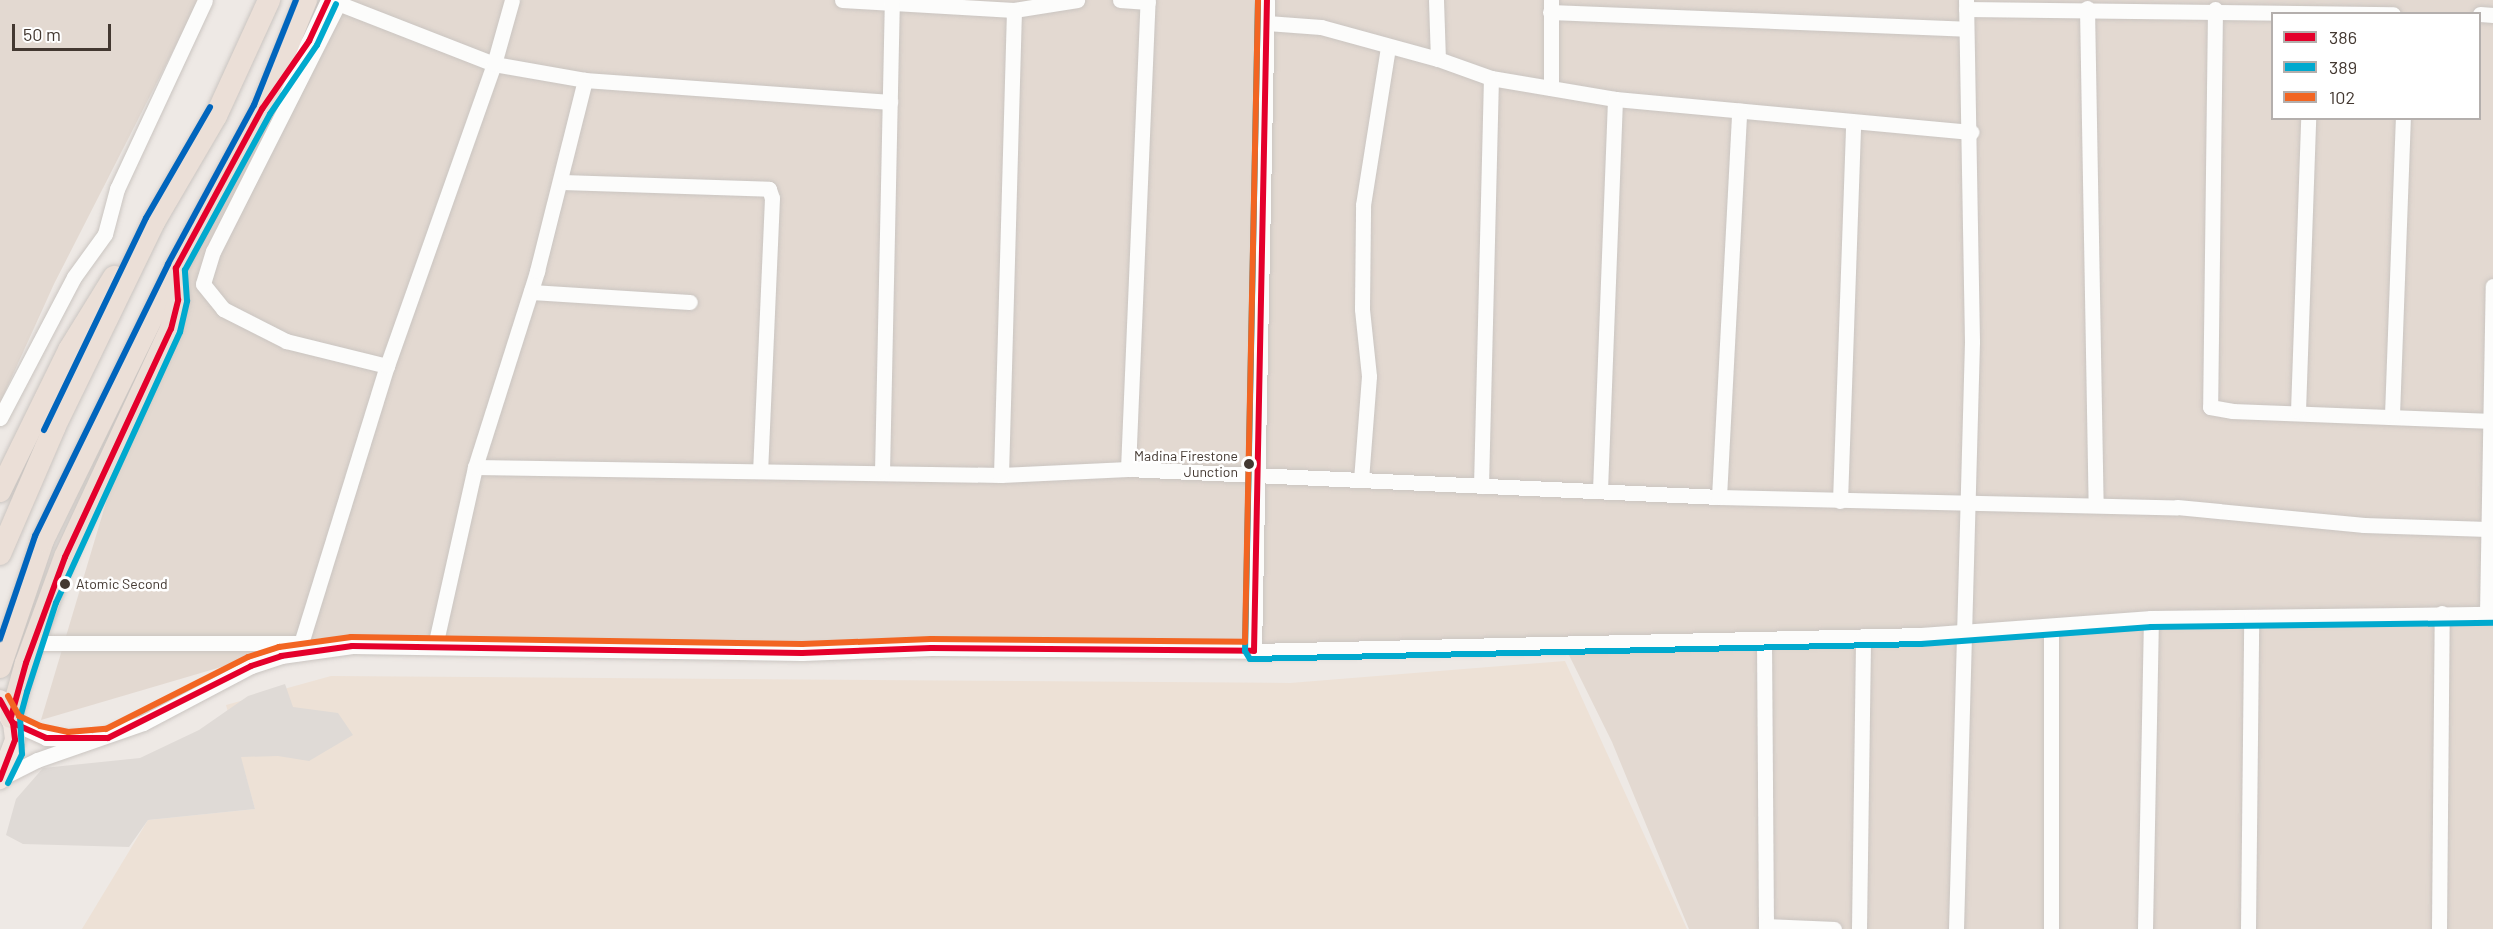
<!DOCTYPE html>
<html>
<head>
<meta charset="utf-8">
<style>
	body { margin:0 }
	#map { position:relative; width:2493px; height:929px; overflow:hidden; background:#eee9e5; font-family:Barlow,sans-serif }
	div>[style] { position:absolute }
	.residential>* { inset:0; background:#e3d9d1 }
	.education>* { inset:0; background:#ede1d6 }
	.parking>* { inset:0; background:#dfdad6 }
	.roads { filter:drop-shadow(0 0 2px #cac5c1) drop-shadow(0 0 2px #cac5c1) }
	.minor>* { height:15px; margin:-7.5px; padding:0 7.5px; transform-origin:7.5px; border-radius:7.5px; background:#fcfcfb }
	.major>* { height:20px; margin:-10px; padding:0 10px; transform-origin:10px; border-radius:10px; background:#f0e7e1 }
	.highway>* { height:22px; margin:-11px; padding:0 11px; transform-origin:11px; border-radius:11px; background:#ebdfd7 }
	.bus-1>* { height:6px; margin:-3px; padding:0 3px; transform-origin:3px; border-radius:3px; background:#e4002b }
	.bus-2>* { height:6px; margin:-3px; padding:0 3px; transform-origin:3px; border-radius:3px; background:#00a9ce }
	.bus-3>* { height:6px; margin:-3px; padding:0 3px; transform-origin:3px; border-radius:3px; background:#f26522 }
	.bus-4>* { height:6px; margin:-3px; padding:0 3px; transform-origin:3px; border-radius:3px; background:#0065bd }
	.dots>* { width:16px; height:16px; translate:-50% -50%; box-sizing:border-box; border:3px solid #fff; border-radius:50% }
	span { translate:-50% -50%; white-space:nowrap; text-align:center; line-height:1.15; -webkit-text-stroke:5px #fff; paint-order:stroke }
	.bus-label { font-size:14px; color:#433831 }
	.right { translate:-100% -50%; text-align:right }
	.left { translate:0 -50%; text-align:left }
	.legend { position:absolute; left:2271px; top:12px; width:210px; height:108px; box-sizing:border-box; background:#fff; border:2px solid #b4afad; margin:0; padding:8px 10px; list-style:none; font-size:18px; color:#433831 }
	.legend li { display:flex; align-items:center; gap:12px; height:30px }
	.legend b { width:30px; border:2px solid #b4afad }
	.scale { position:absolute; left:12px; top:24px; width:99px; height:27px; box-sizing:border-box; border:3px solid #433831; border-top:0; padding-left:8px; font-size:18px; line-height:21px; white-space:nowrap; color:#433831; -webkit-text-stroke:4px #fff; paint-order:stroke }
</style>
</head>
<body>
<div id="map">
	<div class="residential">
		<div style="clip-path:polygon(0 0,199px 0,54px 284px,0 403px)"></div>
		<div style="clip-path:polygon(evenodd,321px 0,2493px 0,2493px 929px,1689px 929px,1612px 742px,1563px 643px,799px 660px,320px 638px,41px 720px,176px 268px,321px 0,2272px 14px,2480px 14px,2480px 118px,2272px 118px,2272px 14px)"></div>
	</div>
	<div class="education">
		<div style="clip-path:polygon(1565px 661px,1687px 929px,82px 929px,148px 820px,255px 809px,226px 705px,331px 676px,1290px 683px)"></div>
	</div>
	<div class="parking">
		<div style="clip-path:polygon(285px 684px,293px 707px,338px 713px,353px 735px,309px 761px,278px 756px,241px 757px,255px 809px,148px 820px,129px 847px,23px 844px,6px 835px,16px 799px,43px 768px,140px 758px,199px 730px,248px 696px)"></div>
	</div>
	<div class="roads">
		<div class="minor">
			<div style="left:330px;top:0;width:176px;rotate:21.3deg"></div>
			<div style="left:494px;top:64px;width:92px;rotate:10deg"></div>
			<div style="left:585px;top:80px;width:306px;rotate:4.1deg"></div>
			<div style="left:842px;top:0;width:172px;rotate:3.3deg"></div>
			<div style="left:1014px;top:10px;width:64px;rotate:-9deg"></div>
			<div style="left:1120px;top:0;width:28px;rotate:4deg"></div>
			<div style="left:1436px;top:0;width:59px;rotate:88.1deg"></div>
			<div style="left:338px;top:4px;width:277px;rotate:116.8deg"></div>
			<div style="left:213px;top:251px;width:34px;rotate:107deg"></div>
			<div style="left:203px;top:284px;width:32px;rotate:51deg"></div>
			<div style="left:223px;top:309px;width:71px;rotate:26.9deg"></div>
			<div style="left:286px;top:341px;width:104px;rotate:13.9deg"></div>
			<div style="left:2087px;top:8px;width:495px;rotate:89deg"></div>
			<div style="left:1966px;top:9px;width:427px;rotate:0.7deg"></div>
			<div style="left:2215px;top:9px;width:398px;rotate:90.7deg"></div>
			<div style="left:2210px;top:407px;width:23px;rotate:10deg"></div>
			<div style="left:2233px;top:411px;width:259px;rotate:2.2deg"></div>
			<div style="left:1550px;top:12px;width:416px;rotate:2.3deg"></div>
			<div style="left:2480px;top:14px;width:13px;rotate:4deg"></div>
			<div style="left:1267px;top:23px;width:54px;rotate:4.2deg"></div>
			<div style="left:1321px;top:27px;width:121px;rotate:15.3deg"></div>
			<div style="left:1438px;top:59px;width:56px;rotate:19.7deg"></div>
			<div style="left:1491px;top:78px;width:126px;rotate:9.6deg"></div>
			<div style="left:1615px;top:99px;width:358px;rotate:5.3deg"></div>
			<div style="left:279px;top:85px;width:53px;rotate:-55.7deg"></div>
			<div style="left:309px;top:41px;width:45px;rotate:-65.1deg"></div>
			<div style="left:1551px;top:88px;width:88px;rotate:-90deg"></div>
			<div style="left:562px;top:182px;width:207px;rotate:1.9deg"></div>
			<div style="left:769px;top:189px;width:9px;rotate:72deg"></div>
			<div style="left:772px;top:198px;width:273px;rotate:92.5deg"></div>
			<div style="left:531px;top:292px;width:159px;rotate:3.6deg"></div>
			<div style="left:2298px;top:411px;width:293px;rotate:-88deg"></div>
			<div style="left:2392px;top:415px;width:297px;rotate:-87.9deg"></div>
			<div style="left:0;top:418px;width:159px;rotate:-62.3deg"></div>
			<div style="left:74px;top:277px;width:53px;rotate:-54.2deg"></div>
			<div style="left:105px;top:234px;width:47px;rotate:-75.1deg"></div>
			<div style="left:117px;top:189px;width:208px;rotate:-65deg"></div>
			<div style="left:475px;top:467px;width:526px;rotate:0.87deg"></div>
			<div style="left:1001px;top:475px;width:127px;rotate:-2.7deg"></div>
			<div style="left:1128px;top:469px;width:592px;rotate:2.71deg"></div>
			<div style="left:1719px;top:497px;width:458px;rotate:1.3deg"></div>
			<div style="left:2177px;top:507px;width:188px;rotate:5.5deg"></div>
			<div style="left:2364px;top:525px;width:124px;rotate:1.8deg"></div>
			<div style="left:1128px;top:469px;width:469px;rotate:-87.6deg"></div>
			<div style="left:882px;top:472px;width:472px;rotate:-88.8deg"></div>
			<div style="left:1001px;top:475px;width:465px;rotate:-88.4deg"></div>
			<div style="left:1361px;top:480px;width:104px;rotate:-85.6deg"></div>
			<div style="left:1369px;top:376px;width:67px;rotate:-96deg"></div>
			<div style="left:1362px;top:309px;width:104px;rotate:-89.4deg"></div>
			<div style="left:1363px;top:205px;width:160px;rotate:-81deg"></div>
			<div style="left:1481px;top:486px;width:408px;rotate:-88.6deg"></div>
			<div style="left:1600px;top:490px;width:391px;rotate:-87.8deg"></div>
			<div style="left:1719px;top:497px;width:387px;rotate:-87deg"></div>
			<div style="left:1840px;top:501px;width:378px;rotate:-88deg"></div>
			<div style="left:2487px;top:614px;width:328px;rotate:-89deg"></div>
			<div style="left:2051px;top:626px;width:303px;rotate:90deg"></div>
			<div style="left:1764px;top:640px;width:289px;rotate:89.6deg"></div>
			<div style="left:33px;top:643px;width:267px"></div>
			<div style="left:435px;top:646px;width:183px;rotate:-77.4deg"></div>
			<div style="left:475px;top:467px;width:206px;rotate:-72.4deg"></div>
			<div style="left:537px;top:271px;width:197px;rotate:-75.9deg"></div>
			<div style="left:1254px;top:651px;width:651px;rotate:-88.86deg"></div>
			<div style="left:298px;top:653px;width:300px;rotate:-72.8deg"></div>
			<div style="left:387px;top:366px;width:320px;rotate:-70.5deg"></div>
			<div style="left:494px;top:64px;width:66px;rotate:-74.3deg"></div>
			<div style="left:13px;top:723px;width:36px;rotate:24deg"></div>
			<div style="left:46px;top:738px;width:41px;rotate:1.4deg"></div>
			<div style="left:1px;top:778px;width:40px;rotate:-26.6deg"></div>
			<div style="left:37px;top:760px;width:112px;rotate:-19.2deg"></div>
			<div style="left:143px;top:723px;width:122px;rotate:-27.8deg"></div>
			<div style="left:251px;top:666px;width:32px;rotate:-18deg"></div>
			<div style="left:281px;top:656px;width:72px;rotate:-8deg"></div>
			<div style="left:352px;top:646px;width:450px;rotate:0.9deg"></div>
			<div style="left:802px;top:653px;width:129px;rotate:-2.2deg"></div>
			<div style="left:931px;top:648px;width:323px;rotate:0.5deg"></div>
			<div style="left:1254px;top:651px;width:667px;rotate:-1.37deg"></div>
			<div style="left:1921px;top:635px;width:231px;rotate:-4.2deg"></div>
			<div style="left:2151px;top:618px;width:342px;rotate:-0.7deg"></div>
			<div style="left:1766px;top:926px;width:68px;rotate:2.5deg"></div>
			<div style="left:1859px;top:929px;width:293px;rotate:-89.2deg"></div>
			<div style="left:1956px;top:929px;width:587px;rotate:-88.44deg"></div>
			<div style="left:1972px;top:342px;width:342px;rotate:-91deg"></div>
			<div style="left:2145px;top:929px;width:311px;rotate:-88.9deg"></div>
			<div style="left:2248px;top:929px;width:312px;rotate:-89.4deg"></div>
			<div style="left:2439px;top:929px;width:316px;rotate:-89.5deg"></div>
		</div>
		<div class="major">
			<div style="left:0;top:700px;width:26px;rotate:61deg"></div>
			<div style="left:13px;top:723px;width:17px;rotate:83deg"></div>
			<div style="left:15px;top:740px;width:42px;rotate:111deg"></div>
		</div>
		<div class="highway">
			<div style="left:0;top:491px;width:157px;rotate:-63.9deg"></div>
			<div style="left:69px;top:350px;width:86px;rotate:-58.3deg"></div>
			<div style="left:0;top:554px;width:139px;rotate:-66.7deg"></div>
			<div style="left:55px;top:426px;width:227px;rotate:-64.1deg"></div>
			<div style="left:154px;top:222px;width:123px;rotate:-59.7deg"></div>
			<div style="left:216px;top:116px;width:128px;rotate:-65.4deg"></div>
			<div style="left:0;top:667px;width:134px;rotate:-71.3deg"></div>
			<div style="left:43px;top:540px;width:303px;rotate:-63.9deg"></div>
			<div style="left:176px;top:268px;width:181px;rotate:-61.6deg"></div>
			<div style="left:262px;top:109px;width:118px;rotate:-68deg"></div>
			<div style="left:11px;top:717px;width:56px;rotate:-74.5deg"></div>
			<div style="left:26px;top:663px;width:113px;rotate:-69.8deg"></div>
			<div style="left:65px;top:557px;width:251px;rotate:-65.1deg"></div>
			<div style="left:171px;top:329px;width:30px;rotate:-76deg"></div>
			<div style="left:178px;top:300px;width:28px;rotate:-94deg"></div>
		</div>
	</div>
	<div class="bus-1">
		<div style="left:0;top:700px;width:26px;rotate:61deg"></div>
		<div style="left:13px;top:723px;width:17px;rotate:83deg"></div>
		<div style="left:15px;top:740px;width:42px;rotate:111deg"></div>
		<div style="left:11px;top:717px;width:56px;rotate:-74.5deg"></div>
		<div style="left:26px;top:663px;width:113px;rotate:-69.8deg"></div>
		<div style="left:65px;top:557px;width:251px;rotate:-65.1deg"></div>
		<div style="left:171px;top:329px;width:30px;rotate:-76deg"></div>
		<div style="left:178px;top:300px;width:32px;rotate:-94deg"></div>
		<div style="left:176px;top:268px;width:181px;rotate:-61.6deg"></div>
		<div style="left:262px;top:109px;width:83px;rotate:-55.3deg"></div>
		<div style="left:309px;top:41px;width:45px;rotate:-65.1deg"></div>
		<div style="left:13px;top:723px;width:36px;rotate:24deg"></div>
		<div style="left:46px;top:738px;width:62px"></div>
		<div style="left:108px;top:738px;width:160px;rotate:-26.7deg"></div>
		<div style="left:251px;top:666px;width:32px;rotate:-18deg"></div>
		<div style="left:281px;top:656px;width:72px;rotate:-8deg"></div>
		<div style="left:352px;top:646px;width:450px;rotate:0.9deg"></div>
		<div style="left:802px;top:653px;width:129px;rotate:-2.2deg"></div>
		<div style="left:931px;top:648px;width:323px;rotate:0.5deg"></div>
		<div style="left:1254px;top:651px;width:651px;rotate:-88.86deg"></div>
	</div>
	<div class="bus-2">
		<div style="left:1258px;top:0;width:651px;rotate:91.14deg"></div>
		<div style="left:1245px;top:651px;width:9px;rotate:58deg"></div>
		<div style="left:1250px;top:659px;width:671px;rotate:-1.28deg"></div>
		<div style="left:1921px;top:644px;width:231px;rotate:-4.2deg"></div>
		<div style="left:2151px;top:627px;width:342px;rotate:-0.7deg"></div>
		<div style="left:8px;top:783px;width:32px;rotate:-64deg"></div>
		<div style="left:22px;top:754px;width:36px;rotate:-93deg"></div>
		<div style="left:20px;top:718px;width:27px;rotate:-75deg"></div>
		<div style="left:27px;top:692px;width:94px;rotate:-72deg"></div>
		<div style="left:56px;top:603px;width:298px;rotate:-65.4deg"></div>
		<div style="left:180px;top:332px;width:32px;rotate:-77deg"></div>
		<div style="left:187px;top:301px;width:31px;rotate:-94deg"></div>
		<div style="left:185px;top:270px;width:178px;rotate:-61.4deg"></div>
		<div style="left:270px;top:114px;width:83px;rotate:-55.7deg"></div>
		<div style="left:317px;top:45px;width:45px;rotate:-65.1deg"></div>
	</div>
	<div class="bus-3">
		<div style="left:8px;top:696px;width:23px;rotate:61deg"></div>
		<div style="left:19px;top:716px;width:23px;rotate:25deg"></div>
		<div style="left:40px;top:726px;width:29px;rotate:12deg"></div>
		<div style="left:68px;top:732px;width:38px;rotate:-5deg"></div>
		<div style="left:106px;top:729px;width:159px;rotate:-26.9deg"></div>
		<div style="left:248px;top:657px;width:33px;rotate:-18deg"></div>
		<div style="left:279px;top:647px;width:73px;rotate:-7.9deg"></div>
		<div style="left:351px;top:637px;width:451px;rotate:0.9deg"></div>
		<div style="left:802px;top:644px;width:129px;rotate:-2.2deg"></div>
		<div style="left:931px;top:639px;width:314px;rotate:0.5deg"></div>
		<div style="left:1245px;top:642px;width:642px;rotate:-88.84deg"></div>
	</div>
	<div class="bus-4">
		<div style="left:44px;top:430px;width:235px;rotate:-64.3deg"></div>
		<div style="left:146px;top:218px;width:128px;rotate:-60deg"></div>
		<div style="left:0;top:639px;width:109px;rotate:-71.2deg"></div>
		<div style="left:35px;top:536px;width:303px;rotate:-63.9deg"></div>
		<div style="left:168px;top:264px;width:181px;rotate:-61.6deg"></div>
		<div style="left:254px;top:105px;width:113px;rotate:-68.2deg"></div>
	</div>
	<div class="dots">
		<div style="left:1249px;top:464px;background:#433831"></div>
		<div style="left:65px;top:584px;background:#433831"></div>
	</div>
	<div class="bus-label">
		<span class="right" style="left:1238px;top:464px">Madina Firestone<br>Junction</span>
		<span class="left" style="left:76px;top:584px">Atomic Second</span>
	</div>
	<ul class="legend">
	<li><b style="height:8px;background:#e4002b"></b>386</li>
	<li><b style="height:8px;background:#00a9ce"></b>389</li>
	<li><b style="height:8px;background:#f26522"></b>102</li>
	</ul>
	<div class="scale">50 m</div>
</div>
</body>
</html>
